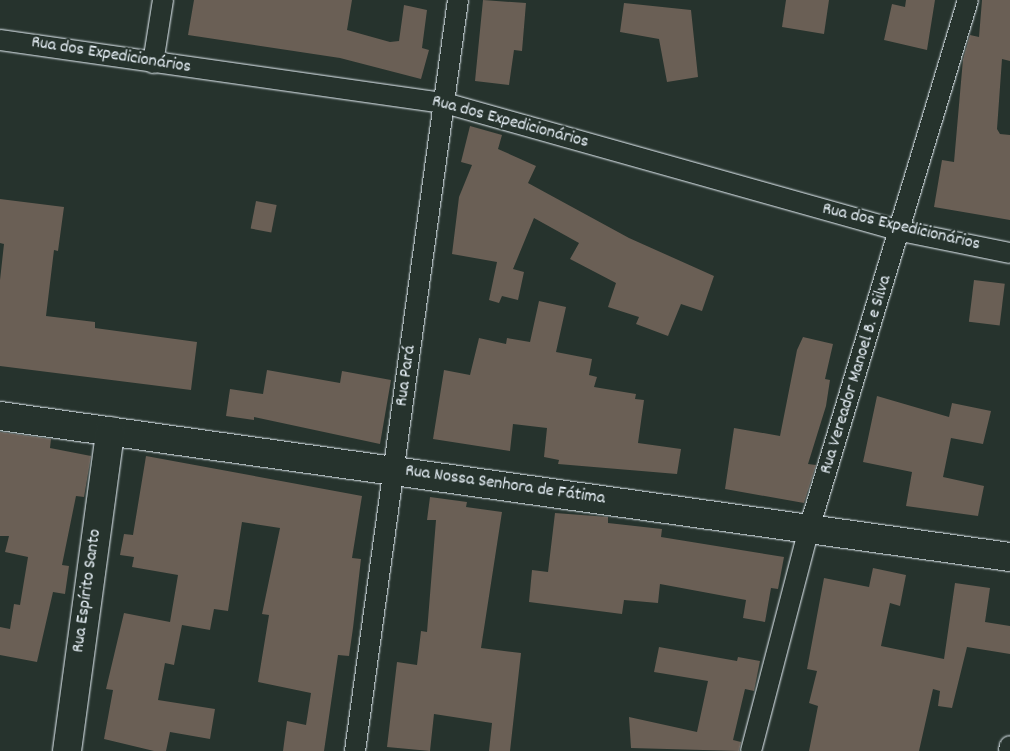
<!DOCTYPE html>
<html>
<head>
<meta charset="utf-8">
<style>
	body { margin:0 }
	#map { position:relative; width:1010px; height:751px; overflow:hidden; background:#26332d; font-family:Dekko,sans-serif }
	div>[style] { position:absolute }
	.building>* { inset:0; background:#6a5f55; transform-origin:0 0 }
	.roads { filter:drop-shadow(0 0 1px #e8f1f8) drop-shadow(0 0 1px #e8f1f8) }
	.street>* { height:20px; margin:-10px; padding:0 10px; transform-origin:10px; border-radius:10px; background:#26332d }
	.secondary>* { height:28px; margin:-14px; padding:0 14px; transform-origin:14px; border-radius:14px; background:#26332d }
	span { translate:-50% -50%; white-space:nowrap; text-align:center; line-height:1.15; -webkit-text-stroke:4px #26332d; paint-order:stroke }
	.street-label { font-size:18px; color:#e8f1f8 }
</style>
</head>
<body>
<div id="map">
	<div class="building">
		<div style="clip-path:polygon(194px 0,352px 0,347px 30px,390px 42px,399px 41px,404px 5px,427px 10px,422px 48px,429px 50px,421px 79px,340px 58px,188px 35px)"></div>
		<div style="clip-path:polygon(483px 0,526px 3px,522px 51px,514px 50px,509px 85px,475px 81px)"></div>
		<div style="clip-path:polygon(786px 0,829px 0,824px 34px,782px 27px)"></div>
		<div style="clip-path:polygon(906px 0,935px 0,927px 50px,884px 40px,892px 4px,905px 7px)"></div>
		<div style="clip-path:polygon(982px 0,1010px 0,1010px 61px,1002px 59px,997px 129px,1000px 134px,1010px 135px,1010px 220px,934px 207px,942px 160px,954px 162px,963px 59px,970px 35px,979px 37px)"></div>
		<div style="clip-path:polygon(624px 3px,691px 10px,698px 77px,667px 82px,659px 39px,620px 32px)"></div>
		<div style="clip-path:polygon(470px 126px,502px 135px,498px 149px,536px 166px,528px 183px,629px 238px,714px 276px,702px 311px,681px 304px,668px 336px,636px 324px,639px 317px,608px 307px,616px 283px,570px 259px,579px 243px,534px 218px,513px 269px,524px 272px,518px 300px,502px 296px,499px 303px,489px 300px,497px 262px,452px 254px,459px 197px,472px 165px,461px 162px)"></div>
		<div style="clip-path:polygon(0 199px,64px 207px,58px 251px,54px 250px,46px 316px,95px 322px,95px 328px,197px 342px,191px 390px,0 366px,0 280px,4px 244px,0 243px)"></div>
		<div style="left:256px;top:201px;width:21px;height:28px;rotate:11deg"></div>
		<div style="left:974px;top:280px;width:31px;height:42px;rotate:7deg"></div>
		<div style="clip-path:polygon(539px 301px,566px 307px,556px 352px,592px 359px,589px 375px,597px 377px,594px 387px,636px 394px,635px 399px,644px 400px,638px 443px,681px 449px,677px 474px,558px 464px,559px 460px,544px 457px,547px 428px,513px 424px,510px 451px,433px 439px,444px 370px,470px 375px,479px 338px,506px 344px,507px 338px,530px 342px)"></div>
		<div style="clip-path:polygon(803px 337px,833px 344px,825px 379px,830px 380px,826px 406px,808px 464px,816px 465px,804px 503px,725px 489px,734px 428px,780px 436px,797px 350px)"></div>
		<div style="clip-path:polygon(267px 370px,340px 383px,342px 371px,391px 380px,380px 444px,254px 417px,254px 420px,226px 416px,230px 389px,263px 394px)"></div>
		<div style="clip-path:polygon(877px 396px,949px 417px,952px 403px,991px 411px,983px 444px,951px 438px,943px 477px,984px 486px,978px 516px,906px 506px,912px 472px,863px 462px)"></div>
		<div style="clip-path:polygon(0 432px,51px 439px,50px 448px,91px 456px,84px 497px,76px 496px,62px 565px,69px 566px,65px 594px,53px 592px,37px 662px,0 655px,0 627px,10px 629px,14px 604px,20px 605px,28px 557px,5px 552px,9px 536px,0 536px)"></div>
		<div style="clip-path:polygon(146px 456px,362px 496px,352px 558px,361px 559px,353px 628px,349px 656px,338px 655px,324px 751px,283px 751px,287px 721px,306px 725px,311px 693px,258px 682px,269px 615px,262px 614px,280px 528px,242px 522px,228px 611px,214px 609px,210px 630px,182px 625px,174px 665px,165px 663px,158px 700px,215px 709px,210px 739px,170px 732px,166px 751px,154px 751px,104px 739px,113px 690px,106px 689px,124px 613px,170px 622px,178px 575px,132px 567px,134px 557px,120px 555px,124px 534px,133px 535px)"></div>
		<div style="clip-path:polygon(430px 497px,467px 502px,466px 507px,502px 512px,481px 648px,521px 653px,510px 751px,489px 751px,492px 723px,434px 714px,430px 751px,387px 747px,397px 662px,417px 665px,421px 631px,427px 632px,436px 520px,427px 520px)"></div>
		<div style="clip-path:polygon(555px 513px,608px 517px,608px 523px,662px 529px,661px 537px,784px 557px,778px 589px,771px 588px,765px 622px,743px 618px,746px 600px,660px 584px,658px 603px,624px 600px,622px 614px,529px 602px,532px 570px,548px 572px)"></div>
		<div style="clip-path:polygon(873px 568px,906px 575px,900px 606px,890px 603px,881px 646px,944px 659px,955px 583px,990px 588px,985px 622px,1010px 626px,1010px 654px,967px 647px,952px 708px,938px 706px,940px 691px,933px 689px,919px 751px,809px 751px,818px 706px,809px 703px,817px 671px,807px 669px,824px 578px,869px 587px)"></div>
		<div style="clip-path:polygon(659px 647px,737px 661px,738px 657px,760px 661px,754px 691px,745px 689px,733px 740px,741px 742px,739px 751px,631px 748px,629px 717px,697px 732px,708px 681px,654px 672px)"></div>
	</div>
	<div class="roads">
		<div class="street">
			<div style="left:0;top:40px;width:449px;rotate:8.1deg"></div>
			<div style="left:445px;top:103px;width:474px;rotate:15.7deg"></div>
			<div style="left:901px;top:231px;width:111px;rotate:11.4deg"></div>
			<div style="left:153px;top:63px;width:64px;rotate:-81deg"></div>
			<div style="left:355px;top:751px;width:758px;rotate:-82.19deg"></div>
			<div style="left:751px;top:751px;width:229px;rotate:-75.4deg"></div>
			<div style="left:809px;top:529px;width:552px;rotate:-73.27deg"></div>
			<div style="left:1009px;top:751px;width:5px;rotate:-79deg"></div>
		</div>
		<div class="secondary">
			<div style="left:0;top:416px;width:1020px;rotate:7.95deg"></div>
			<div style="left:67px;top:751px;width:323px;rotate:-82.3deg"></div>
		</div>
	</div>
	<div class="street-label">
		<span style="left:111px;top:56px;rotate:9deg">Rua dos Expedicionários</span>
		<span style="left:510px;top:123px;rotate:15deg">Rua dos Expedicionários</span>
		<span style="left:901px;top:228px;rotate:13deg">Rua dos Expedicionários</span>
		<span style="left:857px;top:375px;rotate:-73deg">Rua Vereador Manoel B. e Silva</span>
		<span style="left:407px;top:376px;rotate:-82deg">Rua Pará</span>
		<span style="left:505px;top:486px;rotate:8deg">Rua Nossa Senhora de Fátima</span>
		<span style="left:88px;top:591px;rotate:-82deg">Rua Espírito Santo</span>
	</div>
</div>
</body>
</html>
